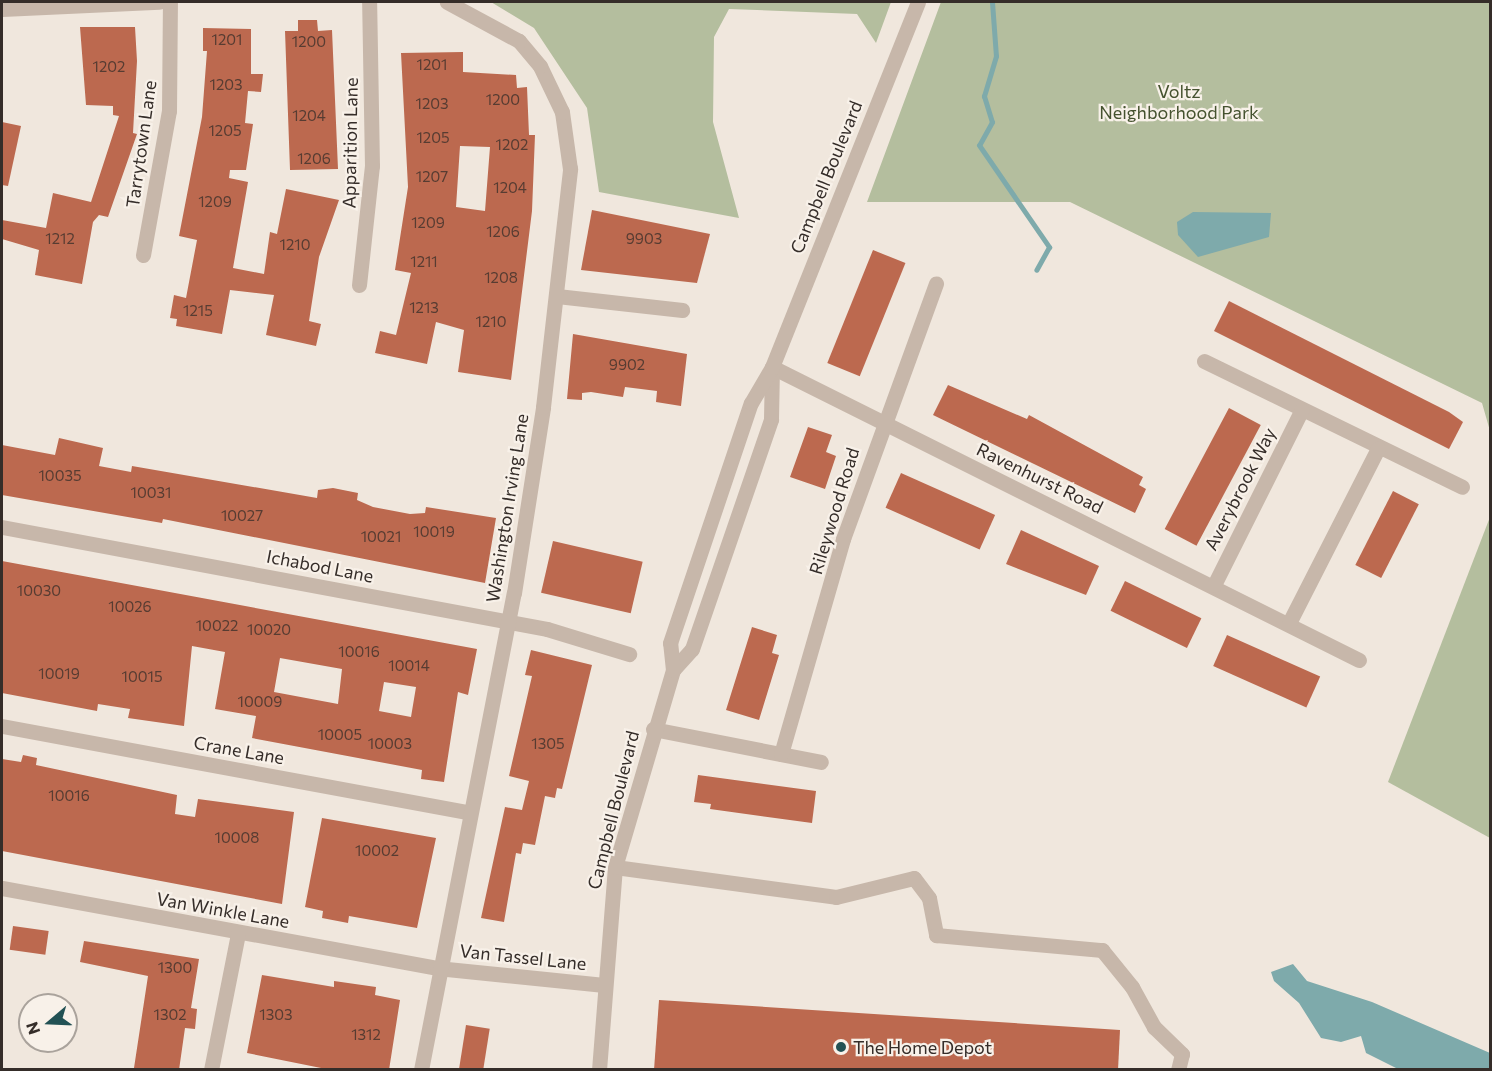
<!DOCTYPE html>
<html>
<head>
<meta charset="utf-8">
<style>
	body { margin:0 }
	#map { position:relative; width:1492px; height:1071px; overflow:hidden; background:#f0e7dd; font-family:Commissioner,sans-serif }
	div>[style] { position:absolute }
	.green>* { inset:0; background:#b4be9e }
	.water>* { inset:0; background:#7eaaab }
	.stream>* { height:5px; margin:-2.5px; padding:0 2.5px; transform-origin:2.5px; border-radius:2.5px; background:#7eaaab }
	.building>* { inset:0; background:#bc694f; transform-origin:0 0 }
	.minor>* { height:15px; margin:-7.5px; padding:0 7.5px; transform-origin:7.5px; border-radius:7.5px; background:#c7b7aa }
	.dots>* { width:16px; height:16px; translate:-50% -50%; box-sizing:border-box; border:3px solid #f8f1e9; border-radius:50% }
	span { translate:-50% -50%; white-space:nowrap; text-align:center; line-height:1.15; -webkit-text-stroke:4.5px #f8f1e9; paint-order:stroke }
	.number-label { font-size:15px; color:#573c32 }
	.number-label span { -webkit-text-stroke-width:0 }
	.park-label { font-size:18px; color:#45522f }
	.street-label { font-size:18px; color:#352d29 }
	.poi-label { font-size:18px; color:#352d29 }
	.left { translate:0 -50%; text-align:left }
	.frame { position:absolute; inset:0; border:3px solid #352d29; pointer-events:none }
	.north { position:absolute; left:18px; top:993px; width:60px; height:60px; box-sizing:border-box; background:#f8f1e9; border:2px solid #aaa39c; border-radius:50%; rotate:251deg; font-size:16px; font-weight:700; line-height:24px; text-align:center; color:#352d29 }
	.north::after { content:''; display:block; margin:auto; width:21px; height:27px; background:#225154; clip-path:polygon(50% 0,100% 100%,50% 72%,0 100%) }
</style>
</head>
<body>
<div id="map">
	<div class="green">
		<div style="clip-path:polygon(491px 2px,891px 2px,876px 43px,857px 14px,729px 9px,714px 37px,713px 122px,739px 218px,599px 192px,587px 108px,534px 28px)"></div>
		<div style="clip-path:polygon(941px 2px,1490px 2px,1490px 431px,1482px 403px,1070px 202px,867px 202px)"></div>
		<div style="clip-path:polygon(1490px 517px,1490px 838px,1388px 782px)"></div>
	</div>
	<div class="water">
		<div style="clip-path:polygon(1193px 212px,1271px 213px,1269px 237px,1198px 257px,1178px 235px,1177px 222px)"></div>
		<div style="clip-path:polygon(1293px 964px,1307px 981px,1372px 1002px,1490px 1053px,1490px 1069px,1398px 1069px,1366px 1053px,1361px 1036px,1341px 1042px,1321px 1038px,1299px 1003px,1274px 981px,1271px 972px)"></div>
	</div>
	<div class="stream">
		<div style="left:992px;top:2px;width:54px;rotate:85.8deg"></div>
		<div style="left:996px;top:56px;width:42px;rotate:106.7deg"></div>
		<div style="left:984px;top:96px;width:27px;rotate:73deg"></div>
		<div style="left:992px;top:122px;width:26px;rotate:119deg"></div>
		<div style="left:979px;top:145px;width:124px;rotate:55.5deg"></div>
		<div style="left:1049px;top:247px;width:26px;rotate:119deg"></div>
	</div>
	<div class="building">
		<div style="clip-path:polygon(298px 20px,317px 20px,318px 31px,332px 30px,338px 169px,290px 170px,285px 31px,298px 31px)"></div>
		<div style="clip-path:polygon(80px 27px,135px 27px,137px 61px,133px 133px,137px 134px,108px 217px,99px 215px,93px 222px,82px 284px,35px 275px,39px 250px,2px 239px,2px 220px,46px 228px,53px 193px,91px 202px,119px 116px,113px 115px,113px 106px,86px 105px)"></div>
		<div style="clip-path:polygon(203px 28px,251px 29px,251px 74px,263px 74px,261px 92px,248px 91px,245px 123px,253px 124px,246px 170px,230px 170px,229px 178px,248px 182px,233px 268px,264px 274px,270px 232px,277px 234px,286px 189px,339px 200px,319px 257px,309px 321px,321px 324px,316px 346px,266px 335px,274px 295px,230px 290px,222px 334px,176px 326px,177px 319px,170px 318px,174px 295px,186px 298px,197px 240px,179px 236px,202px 117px,207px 51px,203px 51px)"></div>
		<div style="clip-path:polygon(evenodd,463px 52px,463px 72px,516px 75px,517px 88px,527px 87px,529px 135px,535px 135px,532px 211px,511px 380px,458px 372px,464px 330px,436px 322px,427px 364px,375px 353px,380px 331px,396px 335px,411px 273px,395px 270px,408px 187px,401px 53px,463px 52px,460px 146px,490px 147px,485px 211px,456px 207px,460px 146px)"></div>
		<div style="clip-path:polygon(2px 122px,21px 126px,8px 186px,2px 185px)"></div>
		<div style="clip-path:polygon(592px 210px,710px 234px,697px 283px,581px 270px)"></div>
		<div style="left:873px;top:250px;width:35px;height:122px;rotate:22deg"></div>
		<div style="clip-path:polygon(1229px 301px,1449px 412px,1463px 422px,1449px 449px,1214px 331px)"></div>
		<div style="clip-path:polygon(573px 334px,687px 354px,681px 406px,656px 402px,657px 391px,625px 387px,623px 397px,591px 392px,582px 393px,582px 400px,567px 399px)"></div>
		<div style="clip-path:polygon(948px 385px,1027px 419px,1029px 415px,1143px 477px,1139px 485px,1146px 489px,1135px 513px,933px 415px)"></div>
		<div style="left:1229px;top:408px;width:36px;height:137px;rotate:28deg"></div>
		<div style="clip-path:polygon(808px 427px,832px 435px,826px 452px,836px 456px,825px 489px,790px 477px)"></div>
		<div style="clip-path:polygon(59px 438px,103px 448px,99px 466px,131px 472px,132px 466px,317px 498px,318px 490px,333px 488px,358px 493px,357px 500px,373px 507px,410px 514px,425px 513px,426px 507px,496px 518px,485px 583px,163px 519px,162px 523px,2px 495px,2px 445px,55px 455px)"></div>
		<div style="left:901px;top:473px;width:103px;height:38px;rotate:24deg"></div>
		<div style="left:1393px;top:491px;width:29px;height:83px;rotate:27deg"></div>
		<div style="clip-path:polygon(1021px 530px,1099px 566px,1086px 595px,1006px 564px)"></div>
		<div style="left:553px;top:541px;width:92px;height:53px;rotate:13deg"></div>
		<div style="clip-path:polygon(evenodd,2px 561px,477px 649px,468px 695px,458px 692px,444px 782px,421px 779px,422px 770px,252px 738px,256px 716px,215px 709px,225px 652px,192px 646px,184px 726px,128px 718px,130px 709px,98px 704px,97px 711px,2px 693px,2px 561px,280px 658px,342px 669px,338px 704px,274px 692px,280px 658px,2px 561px,384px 682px,416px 687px,411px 717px,379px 711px,384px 682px)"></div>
		<div style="left:1125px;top:581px;width:85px;height:33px;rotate:26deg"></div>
		<div style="clip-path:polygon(752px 627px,777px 635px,772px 653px,779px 655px,759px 720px,726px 710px)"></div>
		<div style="left:1227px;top:635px;width:102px;height:34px;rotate:24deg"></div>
		<div style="clip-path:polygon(531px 650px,592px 665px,562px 789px,557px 788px,555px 798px,545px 796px,535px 845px,523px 843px,521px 854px,516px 853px,504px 922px,481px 918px,505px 807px,522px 810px,529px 781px,509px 776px,532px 676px,525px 675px)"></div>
		<div style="clip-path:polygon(23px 755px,37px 758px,36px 765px,177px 795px,175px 814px,195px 817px,198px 799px,294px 812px,282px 904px,2px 851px,2px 759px,21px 762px)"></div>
		<div style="clip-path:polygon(698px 775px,816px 791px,812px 823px,710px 809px,711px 804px,694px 802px)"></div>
		<div style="clip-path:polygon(322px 818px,436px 838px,417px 928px,349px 916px,348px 923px,322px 918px,323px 911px,305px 907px)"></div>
		<div style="left:13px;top:926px;width:36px;height:24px;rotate:8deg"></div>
		<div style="clip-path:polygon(84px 941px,199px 959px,191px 1008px,197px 1009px,195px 1029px,185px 1028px,179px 1070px,134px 1068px,148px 976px,80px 962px)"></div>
		<div style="clip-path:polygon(262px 975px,334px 987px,334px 981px,376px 987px,375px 995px,400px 1000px,389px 1070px,331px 1070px,247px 1053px)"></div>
		<div style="clip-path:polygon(659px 1000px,1120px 1030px,1118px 1070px,654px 1070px)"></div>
		<div style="left:466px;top:1025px;width:24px;height:46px;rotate:9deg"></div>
	</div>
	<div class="minor">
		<div style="left:2px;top:9px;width:157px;rotate:-2.6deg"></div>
		<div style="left:143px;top:255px;width:146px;rotate:-79.8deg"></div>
		<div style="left:169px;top:111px;width:109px;rotate:-89.5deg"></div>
		<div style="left:359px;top:285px;width:120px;rotate:-83.8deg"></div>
		<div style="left:372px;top:166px;width:164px;rotate:-91deg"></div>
		<div style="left:557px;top:296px;width:126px;rotate:6.4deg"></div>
		<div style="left:1204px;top:361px;width:287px;rotate:26deg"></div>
		<div style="left:772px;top:367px;width:656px;rotate:26.53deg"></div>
		<div style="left:2px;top:527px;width:554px;rotate:10.6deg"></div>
		<div style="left:547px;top:629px;width:86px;rotate:17deg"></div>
		<div style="left:1214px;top:585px;width:195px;rotate:-63.4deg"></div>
		<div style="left:1289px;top:623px;width:196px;rotate:-63deg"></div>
		<div style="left:673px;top:670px;width:28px;rotate:-48deg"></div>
		<div style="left:692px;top:649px;width:243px;rotate:-71deg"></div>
		<div style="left:771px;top:419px;width:50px;rotate:-88.9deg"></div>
		<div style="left:2px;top:726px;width:476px;rotate:10.5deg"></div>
		<div style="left:653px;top:729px;width:171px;rotate:11.1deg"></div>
		<div style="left:781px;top:754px;width:224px;rotate:-73.9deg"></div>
		<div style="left:843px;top:539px;width:272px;rotate:-70deg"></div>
		<div style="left:615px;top:867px;width:223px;rotate:7.7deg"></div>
		<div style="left:836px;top:897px;width:80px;rotate:-13.7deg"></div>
		<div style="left:914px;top:878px;width:25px;rotate:53deg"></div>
		<div style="left:929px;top:898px;width:38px;rotate:79deg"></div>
		<div style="left:936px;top:935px;width:167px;rotate:5.2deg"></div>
		<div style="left:1102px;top:950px;width:48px;rotate:51deg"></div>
		<div style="left:1132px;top:987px;width:46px;rotate:61.2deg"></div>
		<div style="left:1154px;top:1027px;width:39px;rotate:44deg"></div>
		<div style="left:1182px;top:1054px;width:16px;rotate:104deg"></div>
		<div style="left:2px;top:888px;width:442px;rotate:10.4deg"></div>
		<div style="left:437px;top:968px;width:168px;rotate:5.8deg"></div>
		<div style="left:211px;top:1070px;width:139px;rotate:-78.8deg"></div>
		<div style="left:421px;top:1070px;width:486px;rotate:-79deg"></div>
		<div style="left:514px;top:593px;width:188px;rotate:-81.1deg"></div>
		<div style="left:543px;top:407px;width:240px;rotate:-83.5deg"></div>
		<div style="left:570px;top:169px;width:58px;rotate:-98deg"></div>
		<div style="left:562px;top:112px;width:51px;rotate:-115.6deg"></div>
		<div style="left:540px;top:66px;width:33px;rotate:-130deg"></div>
		<div style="left:519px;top:41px;width:82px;rotate:-151.6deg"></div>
		<div style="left:599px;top:1070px;width:204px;rotate:-85.5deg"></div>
		<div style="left:615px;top:867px;width:205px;rotate:-73.6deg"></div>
		<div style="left:673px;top:670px;width:27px;rotate:-96deg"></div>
		<div style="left:670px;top:643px;width:253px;rotate:-71.4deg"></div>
		<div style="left:751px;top:403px;width:42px;rotate:-59.7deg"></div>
		<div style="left:772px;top:367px;width:393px;rotate:-68.2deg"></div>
	</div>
	<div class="dots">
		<div style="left:841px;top:1047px;background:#225154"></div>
	</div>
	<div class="number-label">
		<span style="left:227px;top:40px">1201</span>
		<span style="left:309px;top:42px">1200</span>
		<span style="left:432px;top:65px">1201</span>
		<span style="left:109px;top:67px">1202</span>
		<span style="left:226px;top:85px">1203</span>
		<span style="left:503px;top:100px">1200</span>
		<span style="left:432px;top:104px">1203</span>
		<span style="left:309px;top:116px">1204</span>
		<span style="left:225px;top:131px">1205</span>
		<span style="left:433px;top:138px">1205</span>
		<span style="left:512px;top:145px">1202</span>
		<span style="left:314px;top:159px">1206</span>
		<span style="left:432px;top:177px">1207</span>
		<span style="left:510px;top:188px">1204</span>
		<span style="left:215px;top:202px">1209</span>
		<span style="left:428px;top:223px">1209</span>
		<span style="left:503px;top:232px">1206</span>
		<span style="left:60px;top:239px">1212</span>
		<span style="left:644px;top:239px">9903</span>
		<span style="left:295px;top:245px">1210</span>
		<span style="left:424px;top:262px">1211</span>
		<span style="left:501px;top:278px">1208</span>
		<span style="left:424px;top:308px">1213</span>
		<span style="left:198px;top:311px">1215</span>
		<span style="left:491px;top:322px">1210</span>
		<span style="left:627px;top:365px">9902</span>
		<span style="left:60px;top:476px">10035</span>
		<span style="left:151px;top:493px">10031</span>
		<span style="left:242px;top:516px">10027</span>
		<span style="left:434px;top:532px">10019</span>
		<span style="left:381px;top:537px">10021</span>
		<span style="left:39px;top:591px">10030</span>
		<span style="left:130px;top:607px">10026</span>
		<span style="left:217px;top:626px">10022</span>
		<span style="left:269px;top:630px">10020</span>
		<span style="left:359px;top:652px">10016</span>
		<span style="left:409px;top:666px">10014</span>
		<span style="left:59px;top:674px">10019</span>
		<span style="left:142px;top:677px">10015</span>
		<span style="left:260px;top:702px">10009</span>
		<span style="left:340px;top:735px">10005</span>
		<span style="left:390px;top:744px">10003</span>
		<span style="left:548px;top:744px">1305</span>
		<span style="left:69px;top:796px">10016</span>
		<span style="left:237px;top:838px">10008</span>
		<span style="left:377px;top:851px">10002</span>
		<span style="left:175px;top:968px">1300</span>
		<span style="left:170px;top:1015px">1302</span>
		<span style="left:276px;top:1015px">1303</span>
		<span style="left:366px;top:1035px">1312</span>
	</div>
	<div class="park-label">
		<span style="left:1179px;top:102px">Voltz<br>Neighborhood Park</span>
	</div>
	<div class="street-label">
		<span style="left:350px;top:143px;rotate:-89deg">Apparition Lane</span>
		<span style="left:141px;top:144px;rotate:-82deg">Tarrytown Lane</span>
		<span style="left:826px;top:177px;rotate:-68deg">Campbell Boulevard</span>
		<span style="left:1040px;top:478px;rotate:26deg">Ravenhurst Road</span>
		<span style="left:1240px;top:489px;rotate:-63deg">Averybrook Way</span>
		<span style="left:507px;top:508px;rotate:-81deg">Washington Irving Lane</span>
		<span style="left:834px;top:511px;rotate:-73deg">Rileywood Road</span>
		<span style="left:320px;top:566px;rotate:11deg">Ichabod Lane</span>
		<span style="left:239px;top:750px;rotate:10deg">Crane Lane</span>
		<span style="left:613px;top:810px;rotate:-76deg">Campbell Boulevard</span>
		<span style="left:223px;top:910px;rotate:10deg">Van Winkle Lane</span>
		<span style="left:523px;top:957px;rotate:6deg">Van Tassel Lane</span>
	</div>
	<div class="poi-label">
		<span class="left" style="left:853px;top:1047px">The Home Depot</span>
	</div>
	<div class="frame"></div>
	<div class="north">N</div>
</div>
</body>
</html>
